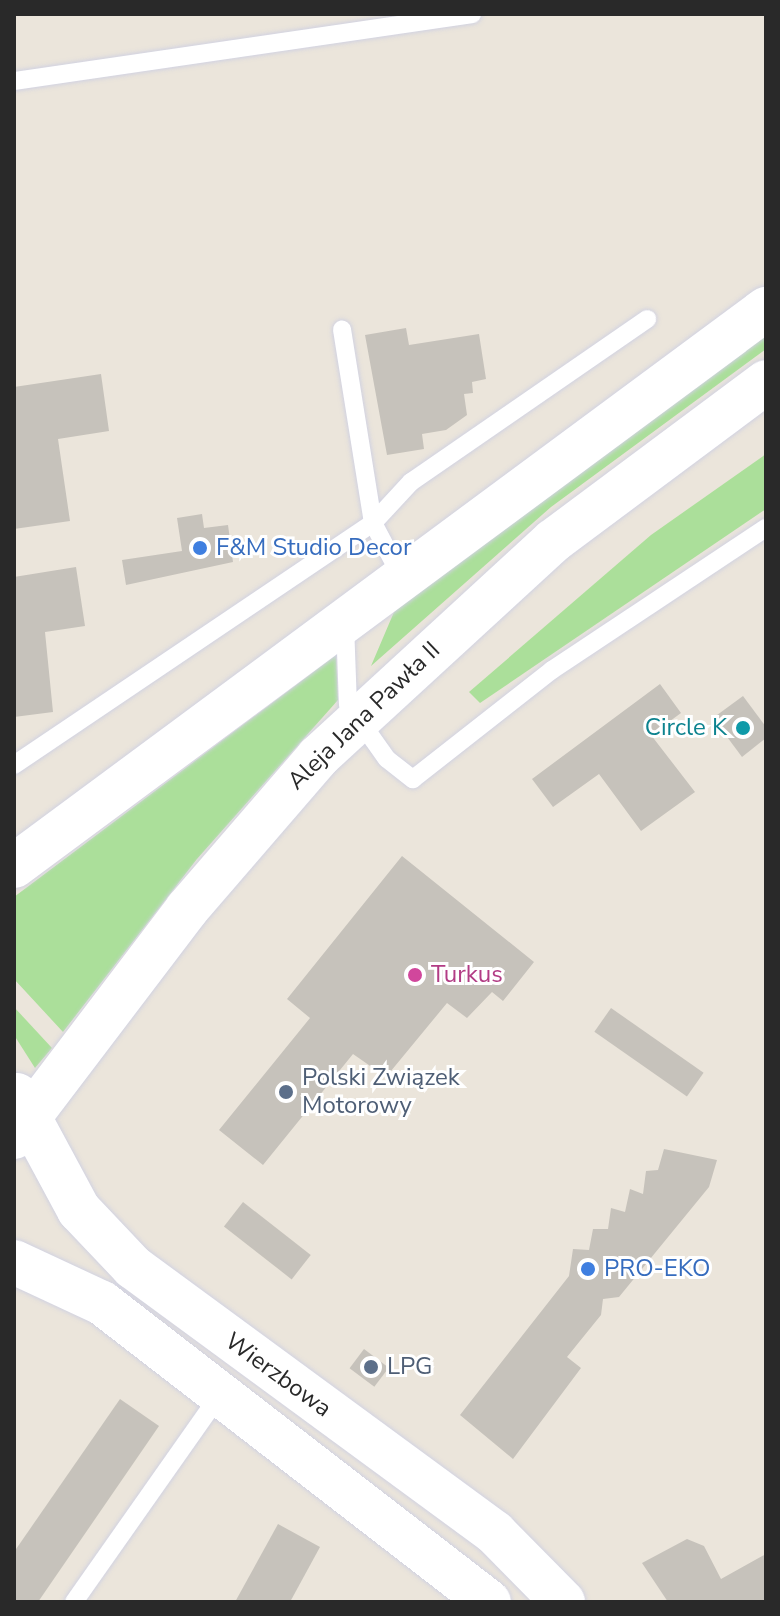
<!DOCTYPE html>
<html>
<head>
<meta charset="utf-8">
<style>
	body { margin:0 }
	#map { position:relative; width:780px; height:1616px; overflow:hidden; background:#ebe5db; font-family:"Nunito Sans",sans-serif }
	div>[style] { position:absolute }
	.green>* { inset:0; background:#abdf9a }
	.building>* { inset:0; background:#c6c2bb; transform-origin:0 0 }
	.roads { filter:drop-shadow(0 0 2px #d1d2e1) drop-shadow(0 0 2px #d1d2e1) }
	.lane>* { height:18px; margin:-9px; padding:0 9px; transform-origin:9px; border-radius:9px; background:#fff }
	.secondary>* { height:44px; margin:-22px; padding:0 22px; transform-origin:22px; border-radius:22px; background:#fff }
	.dots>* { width:22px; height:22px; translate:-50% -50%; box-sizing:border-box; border:4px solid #fff; border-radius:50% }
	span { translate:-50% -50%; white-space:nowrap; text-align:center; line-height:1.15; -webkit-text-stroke:6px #fff; paint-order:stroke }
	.shop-label { font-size:24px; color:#366cbe }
	.left { translate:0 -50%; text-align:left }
	.street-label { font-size:24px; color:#292929 }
	.culture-label { font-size:24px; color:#0d838f }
	.right { translate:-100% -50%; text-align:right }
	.hotel-label { font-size:24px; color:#b23c85 }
	.service-label { font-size:24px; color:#4e5e75 }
	.frame { position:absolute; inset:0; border:16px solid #292929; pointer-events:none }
</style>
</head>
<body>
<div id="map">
	<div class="green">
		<div style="clip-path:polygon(766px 329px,766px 349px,551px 507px,371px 666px,394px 612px,556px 483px)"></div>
		<div style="clip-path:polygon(766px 454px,766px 509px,480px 703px,469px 692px,651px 535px)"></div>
		<div style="clip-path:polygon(336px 655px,338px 700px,197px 859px,63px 1032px,14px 979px,14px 897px)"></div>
		<div style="clip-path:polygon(14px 1007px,52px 1048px,35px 1068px,14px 1035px)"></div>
	</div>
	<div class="building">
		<div style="clip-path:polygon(406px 328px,409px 345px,479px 334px,486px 379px,472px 382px,473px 393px,464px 394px,467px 415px,446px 430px,422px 434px,424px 449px,387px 455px,365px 335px)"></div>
		<div style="clip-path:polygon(101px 374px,109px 431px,58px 439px,70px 521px,14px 529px,14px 387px)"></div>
		<div style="clip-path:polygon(202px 514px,204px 528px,228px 525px,233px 562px,126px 585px,122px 560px,182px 551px,177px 518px)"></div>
		<div style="clip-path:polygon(76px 567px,85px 626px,45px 632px,53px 712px,14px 717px,14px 577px)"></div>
		<div style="clip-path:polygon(660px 684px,681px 713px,651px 735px,695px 792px,641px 831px,599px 774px,553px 807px,532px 779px)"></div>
		<div style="clip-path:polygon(743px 696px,766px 727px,766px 738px,742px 757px,713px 718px)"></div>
		<div style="clip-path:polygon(402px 856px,534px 962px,503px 1001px,492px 992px,467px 1018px,447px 1003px,386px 1077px,353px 1054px,263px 1165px,219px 1130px,310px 1018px,287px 999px)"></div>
		<div style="left:611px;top:1008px;width:113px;height:29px;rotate:35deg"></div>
		<div style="clip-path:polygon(664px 1149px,717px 1160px,709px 1187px,619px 1297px,603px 1299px,601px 1315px,567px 1357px,581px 1368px,513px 1459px,460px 1415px,569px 1276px,573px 1249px,589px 1250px,593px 1229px,608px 1229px,611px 1208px,625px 1212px,630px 1189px,643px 1194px,646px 1171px,658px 1170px)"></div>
		<div style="left:243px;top:1202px;width:86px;height:31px;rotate:38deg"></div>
		<div style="left:364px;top:1349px;width:31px;height:24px;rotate:37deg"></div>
		<div style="clip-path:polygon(120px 1399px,159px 1426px,38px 1602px,14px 1602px,14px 1552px)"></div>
		<div style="clip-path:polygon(278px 1524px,320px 1547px,290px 1602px,235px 1602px)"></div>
		<div style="clip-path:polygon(687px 1539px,704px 1546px,721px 1579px,766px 1554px,766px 1602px,668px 1602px,642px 1563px)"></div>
	</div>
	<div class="roads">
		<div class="lane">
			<div style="left:14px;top:81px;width:463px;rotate:-8.3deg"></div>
			<div style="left:401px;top:576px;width:60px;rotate:-117.8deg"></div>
			<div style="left:373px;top:523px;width:56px;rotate:-47.2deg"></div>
			<div style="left:411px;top:482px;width:287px;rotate:-34.6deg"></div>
			<div style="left:345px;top:624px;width:80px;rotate:87.9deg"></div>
			<div style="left:348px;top:704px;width:67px;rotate:54.7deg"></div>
			<div style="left:387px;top:759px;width:33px;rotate:38deg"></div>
			<div style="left:413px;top:779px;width:177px;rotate:-38.1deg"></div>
			<div style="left:552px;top:670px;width:257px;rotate:-33.6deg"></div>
			<div style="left:14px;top:765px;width:433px;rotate:-34deg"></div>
			<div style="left:373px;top:523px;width:196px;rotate:-99.1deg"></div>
			<div style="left:74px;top:1602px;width:254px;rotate:-54.9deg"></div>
		</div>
		<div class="secondary">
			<div style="left:14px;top:866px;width:936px;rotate:-36.53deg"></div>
			<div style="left:17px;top:1095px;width:131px;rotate:61.7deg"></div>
			<div style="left:79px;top:1210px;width:79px;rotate:46.5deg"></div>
			<div style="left:133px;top:1267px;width:449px;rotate:36.3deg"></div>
			<div style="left:495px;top:1533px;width:97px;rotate:45.4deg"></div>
			<div style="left:14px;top:1137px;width:286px;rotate:-52.8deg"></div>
			<div style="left:187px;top:909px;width:201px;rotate:-49.2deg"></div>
			<div style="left:318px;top:757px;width:319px;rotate:-42.6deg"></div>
			<div style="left:553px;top:541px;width:266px;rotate:-36.7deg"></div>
			<div style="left:14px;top:1262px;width:97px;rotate:25deg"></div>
			<div style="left:102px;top:1303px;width:489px;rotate:37.7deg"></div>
		</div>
	</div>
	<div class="dots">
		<div style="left:200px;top:548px;background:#3f7fe0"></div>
		<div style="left:743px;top:728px;background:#0f9aa8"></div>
		<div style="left:415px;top:975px;background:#d1479c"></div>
		<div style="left:286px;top:1092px;background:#5c6f8a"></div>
		<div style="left:588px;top:1269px;background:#3f7fe0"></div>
		<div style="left:371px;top:1367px;background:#5c6f8a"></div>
	</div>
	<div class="shop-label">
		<span class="left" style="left:216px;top:548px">F&amp;M Studio Decor</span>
		<span class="left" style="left:604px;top:1269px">PRO-EKO</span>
	</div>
	<div class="street-label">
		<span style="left:364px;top:716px;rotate:-44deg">Aleja Jana Pawła II</span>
		<span style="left:278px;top:1375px;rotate:36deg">Wierzbowa</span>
	</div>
	<div class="culture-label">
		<span class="right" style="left:727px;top:728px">Circle K</span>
	</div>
	<div class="hotel-label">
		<span class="left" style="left:431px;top:975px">Turkus</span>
	</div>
	<div class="service-label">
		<span class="left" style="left:302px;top:1092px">Polski Związek<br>Motorowy</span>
		<span class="left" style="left:387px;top:1367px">LPG</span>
	</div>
	<div class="frame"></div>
</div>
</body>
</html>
